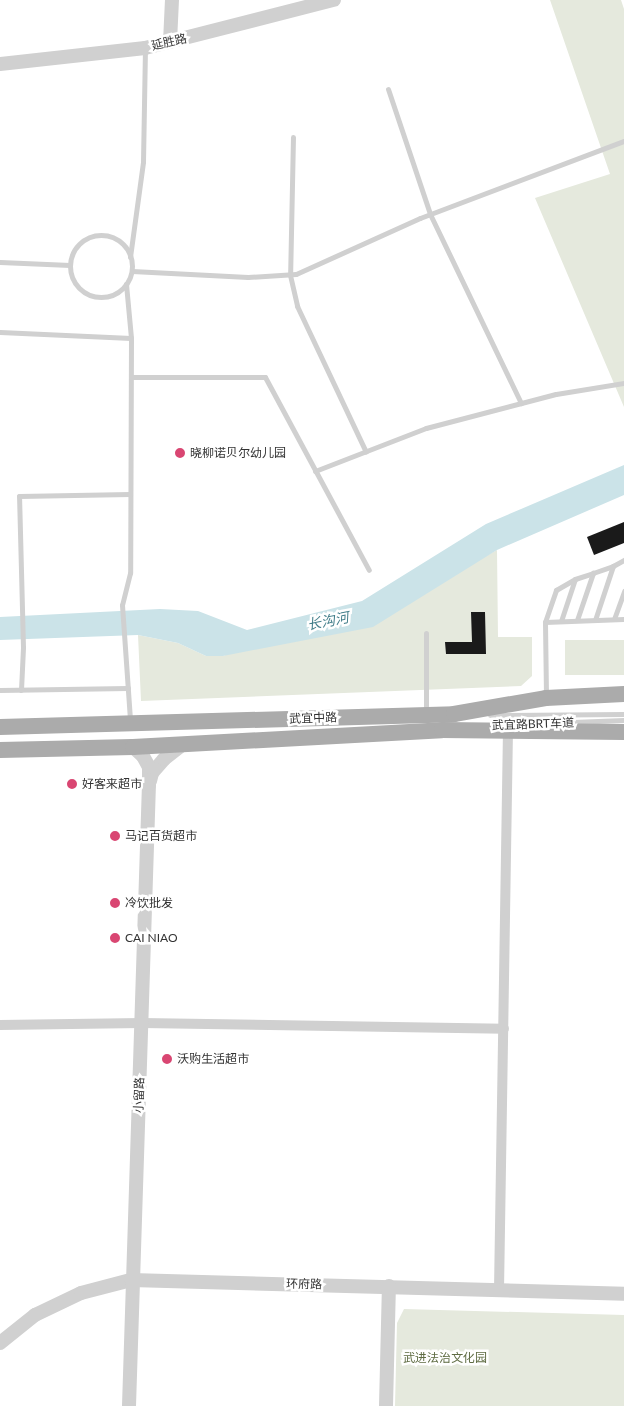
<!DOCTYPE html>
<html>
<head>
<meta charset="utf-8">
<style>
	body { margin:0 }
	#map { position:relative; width:624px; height:1406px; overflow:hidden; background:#fff; font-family:Lato,"Noto Sans SC",sans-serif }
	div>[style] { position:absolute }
	.green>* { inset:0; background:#e5e9dd; transform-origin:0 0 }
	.water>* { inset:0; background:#cbe3e8 }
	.building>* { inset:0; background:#1a1a1a }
	.service>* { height:5px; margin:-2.5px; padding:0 2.5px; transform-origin:2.5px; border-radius:2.5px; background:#d0d0d0 }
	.service>.ring { margin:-2.5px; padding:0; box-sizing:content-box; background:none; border:5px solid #d0d0d0; border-radius:50% }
	.minor>* { height:10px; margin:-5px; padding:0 5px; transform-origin:5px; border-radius:5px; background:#d0d0d0 }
	.tertiary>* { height:14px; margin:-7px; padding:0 7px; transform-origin:7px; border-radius:7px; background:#d0d0d0 }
	.primary>* { height:16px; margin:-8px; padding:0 8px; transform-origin:8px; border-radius:8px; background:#ababab }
	.dots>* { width:14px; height:14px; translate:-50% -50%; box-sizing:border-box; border:2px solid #fff; border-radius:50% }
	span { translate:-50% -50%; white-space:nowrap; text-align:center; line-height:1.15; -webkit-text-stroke:5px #fff; paint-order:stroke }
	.street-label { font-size:12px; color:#333 }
	.poi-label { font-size:12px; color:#333 }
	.left { translate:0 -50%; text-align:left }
	.park-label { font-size:12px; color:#5f6c43 }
	.water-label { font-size:14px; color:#437e8a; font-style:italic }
</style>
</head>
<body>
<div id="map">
	<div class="green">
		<div style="clip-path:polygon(550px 0,621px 0,624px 9px,624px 407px,535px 198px,610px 174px)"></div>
		<div style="clip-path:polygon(497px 550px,498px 637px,532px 637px,532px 676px,521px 686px,141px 701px,138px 635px,178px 643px,206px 656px,223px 656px,459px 571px)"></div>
		<div style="left:624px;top:640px;width:35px;height:59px;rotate:90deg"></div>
		<div style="clip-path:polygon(404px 1309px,624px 1315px,624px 1406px,395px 1406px,397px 1323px)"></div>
	</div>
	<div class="water">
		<div style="clip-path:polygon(624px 465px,624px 495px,497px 550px,373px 627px,223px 656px,206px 656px,178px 643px,138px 635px,0 640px,0 617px,160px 609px,198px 611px,247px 630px,362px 601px,486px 524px)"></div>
	</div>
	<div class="building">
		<div style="clip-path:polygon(624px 522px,624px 543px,594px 555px,587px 537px)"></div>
		<div style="clip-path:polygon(471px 612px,485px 612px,486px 654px,446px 654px,445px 642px,472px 642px)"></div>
	</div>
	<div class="service">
		<div style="left:388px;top:89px;width:132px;rotate:71.4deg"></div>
		<div style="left:430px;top:214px;width:210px;rotate:64.3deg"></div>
		<div style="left:293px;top:137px;width:138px;rotate:91.2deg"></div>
		<div style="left:290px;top:275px;width:32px;rotate:77deg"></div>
		<div style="left:297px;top:306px;width:161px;rotate:64.7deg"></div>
		<div class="ring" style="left:70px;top:235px;width:57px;height:57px"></div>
		<div style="left:130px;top:257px;width:96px;rotate:-82.2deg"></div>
		<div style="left:143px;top:162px;width:114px;rotate:-89deg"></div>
		<div style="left:0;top:262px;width:70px;rotate:2.5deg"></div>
		<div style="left:132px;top:271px;width:116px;rotate:3deg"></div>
		<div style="left:248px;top:277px;width:48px;rotate:-3.6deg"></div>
		<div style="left:296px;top:274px;width:136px;rotate:-24.3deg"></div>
		<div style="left:420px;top:218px;width:218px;rotate:-20.7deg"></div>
		<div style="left:126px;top:284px;width:54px;rotate:84.7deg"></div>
		<div style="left:131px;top:338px;width:235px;rotate:90.2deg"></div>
		<div style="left:130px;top:573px;width:33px;rotate:104deg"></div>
		<div style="left:122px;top:605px;width:115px;rotate:86deg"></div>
		<div style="left:0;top:332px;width:131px;rotate:2.6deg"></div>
		<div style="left:131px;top:377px;width:134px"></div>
		<div style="left:265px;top:377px;width:219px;rotate:61.7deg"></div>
		<div style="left:315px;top:471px;width:119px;rotate:-21.2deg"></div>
		<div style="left:426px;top:428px;width:134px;rotate:-14.7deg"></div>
		<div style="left:556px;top:394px;width:69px;rotate:-9.2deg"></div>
		<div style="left:614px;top:619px;width:30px;rotate:-70deg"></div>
		<div style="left:577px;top:620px;width:50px;rotate:-71.2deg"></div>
		<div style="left:593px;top:573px;width:21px;rotate:-19deg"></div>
		<div style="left:595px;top:620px;width:57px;rotate:-71.6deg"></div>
		<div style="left:613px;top:566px;width:13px;rotate:-29deg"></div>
		<div style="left:561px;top:621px;width:44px;rotate:-71.6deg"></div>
		<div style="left:575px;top:579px;width:19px;rotate:-18deg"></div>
		<div style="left:545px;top:622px;width:79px;rotate:-2.2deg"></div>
		<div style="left:426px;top:633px;width:80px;rotate:90deg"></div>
		<div style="left:0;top:690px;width:128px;rotate:-0.9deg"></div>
		<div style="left:21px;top:690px;width:43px;rotate:-87.3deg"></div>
		<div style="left:23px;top:647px;width:151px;rotate:-91.5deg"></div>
		<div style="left:19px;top:496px;width:111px;rotate:-1deg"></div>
		<div style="left:546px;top:695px;width:73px;rotate:-90.8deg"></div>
		<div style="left:545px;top:622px;width:34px;rotate:-71deg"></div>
		<div style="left:556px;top:590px;width:22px;rotate:-30deg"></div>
		<div style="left:490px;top:715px;width:134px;rotate:-0.4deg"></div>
		<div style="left:547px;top:723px;width:77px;rotate:-2.2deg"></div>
	</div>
	<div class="minor">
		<div style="left:0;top:1025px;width:142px;rotate:-0.8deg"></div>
		<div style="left:142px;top:1023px;width:362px;rotate:0.9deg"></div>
		<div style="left:499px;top:1290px;width:558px;rotate:-89.08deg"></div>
	</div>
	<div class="tertiary">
		<div style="left:170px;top:42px;width:42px;rotate:-87.3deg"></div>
		<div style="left:0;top:64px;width:146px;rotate:-6.3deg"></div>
		<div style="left:145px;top:48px;width:195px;rotate:-14.3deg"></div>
		<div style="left:150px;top:781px;width:8px;rotate:-76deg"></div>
		<div style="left:152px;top:773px;width:18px;rotate:-49deg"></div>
		<div style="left:164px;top:759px;width:24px;rotate:-38deg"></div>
		<div style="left:0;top:1343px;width:45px;rotate:-38.7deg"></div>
		<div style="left:35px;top:1315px;width:51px;rotate:-25.6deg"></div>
		<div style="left:81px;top:1293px;width:52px;rotate:-14.6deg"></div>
		<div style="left:131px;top:1280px;width:493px;rotate:1.6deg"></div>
		<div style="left:129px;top:1406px;width:621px;rotate:-88.16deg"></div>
		<div style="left:149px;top:785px;width:18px;rotate:-90deg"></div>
		<div style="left:149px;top:767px;width:13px;rotate:-119deg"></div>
		<div style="left:143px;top:756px;width:13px;rotate:-138deg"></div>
		<div style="left:386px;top:1406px;width:120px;rotate:-88.6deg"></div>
	</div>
	<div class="primary">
		<div style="left:0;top:727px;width:454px;rotate:-1.6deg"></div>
		<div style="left:454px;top:714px;width:93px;rotate:-9.9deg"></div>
		<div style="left:546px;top:698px;width:78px;rotate:-2.9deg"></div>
		<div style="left:0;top:750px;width:133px;rotate:-1.3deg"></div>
		<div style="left:133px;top:747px;width:309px;rotate:-3.1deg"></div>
		<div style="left:442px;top:730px;width:182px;rotate:0.6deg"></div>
	</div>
	<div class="dots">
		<div style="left:180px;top:453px;background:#d94672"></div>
		<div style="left:72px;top:784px;background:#d94672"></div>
		<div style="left:115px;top:836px;background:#d94672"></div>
		<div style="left:115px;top:903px;background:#d94672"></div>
		<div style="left:115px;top:938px;background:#d94672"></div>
		<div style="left:167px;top:1059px;background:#d94672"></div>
	</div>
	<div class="street-label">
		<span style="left:169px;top:42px;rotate:-13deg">延胜路</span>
		<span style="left:313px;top:718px;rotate:-2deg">武宜中路</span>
		<span style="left:533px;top:724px;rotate:-2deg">武宜路BRT车道</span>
		<span style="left:139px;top:1095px;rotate:-88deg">小留路</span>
		<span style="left:304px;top:1284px;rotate:1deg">环府路</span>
	</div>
	<div class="poi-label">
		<span class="left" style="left:190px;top:453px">晓柳诺贝尔幼儿园</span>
		<span class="left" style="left:82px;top:784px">好客来超市</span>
		<span class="left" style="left:125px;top:836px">马记百货超市</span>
		<span class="left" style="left:125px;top:903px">冷饮批发</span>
		<span class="left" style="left:125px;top:938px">CAI NIAO</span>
		<span class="left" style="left:177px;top:1059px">沃购生活超市</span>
	</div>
	<div class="park-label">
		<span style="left:445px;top:1358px">武进法治文化园</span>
	</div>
	<div class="water-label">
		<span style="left:328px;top:621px;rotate:-11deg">长沟河</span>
	</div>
</div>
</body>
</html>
